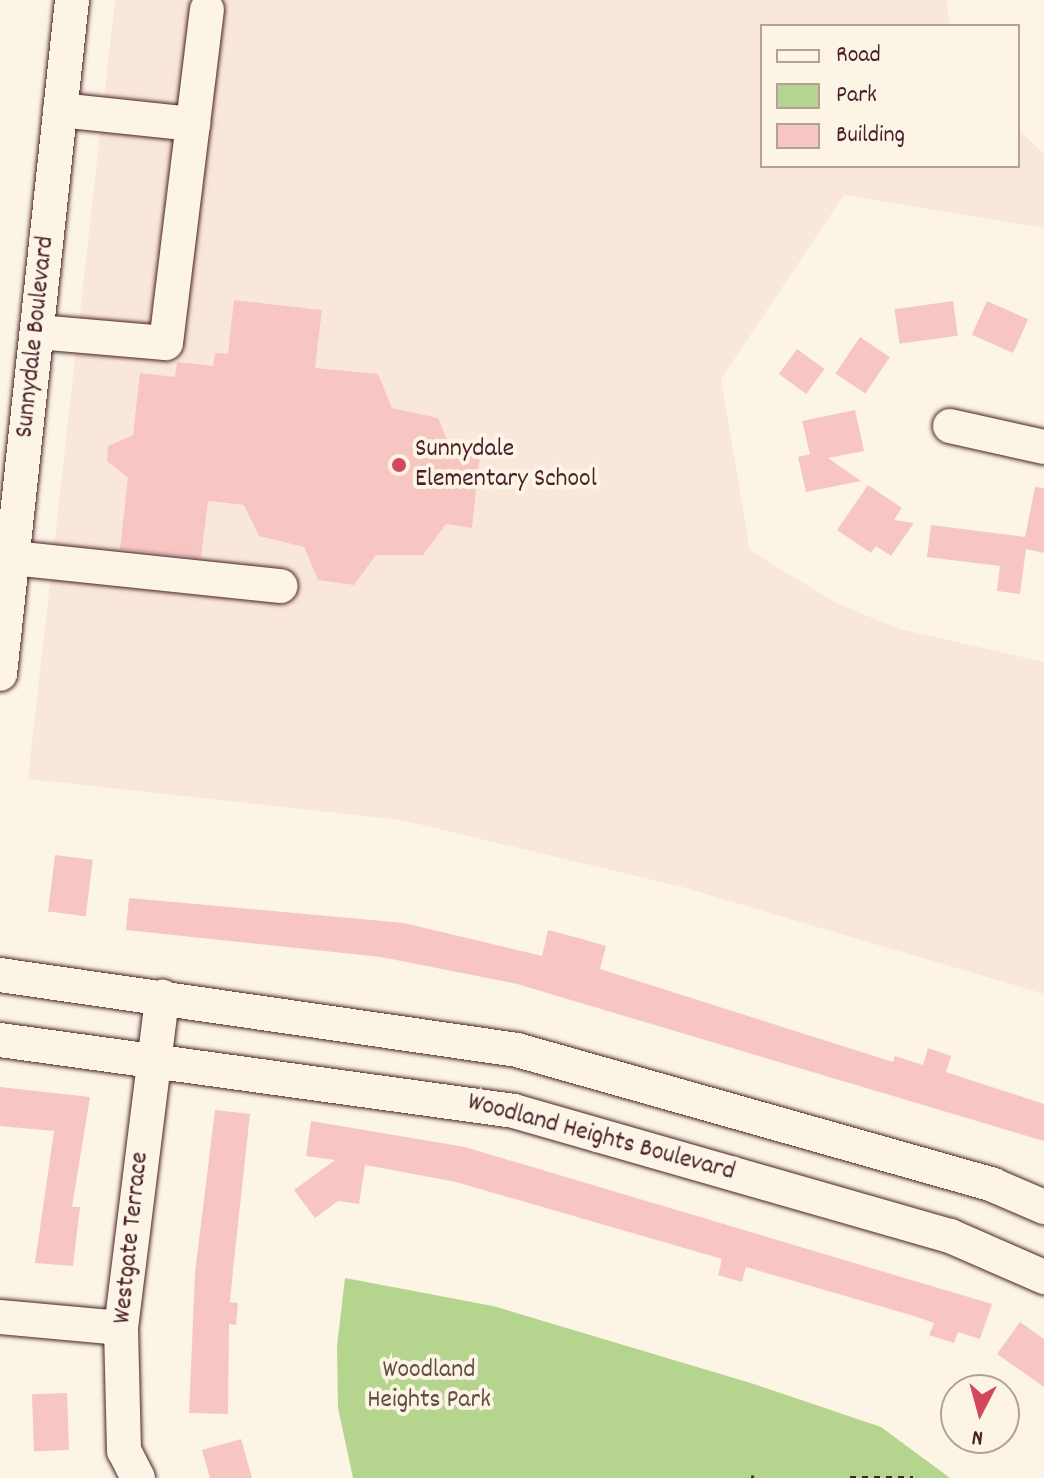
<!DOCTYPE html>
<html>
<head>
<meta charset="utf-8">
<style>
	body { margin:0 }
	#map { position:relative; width:1044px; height:1478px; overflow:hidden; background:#fcf5e5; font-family:Dekko,sans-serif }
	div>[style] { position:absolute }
	.built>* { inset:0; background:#fae7db }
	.green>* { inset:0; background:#b5d58e }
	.building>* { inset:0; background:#f7c6c3; transform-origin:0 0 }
	.path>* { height:4px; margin-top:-2px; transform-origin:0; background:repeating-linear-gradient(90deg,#4a1f2b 0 6px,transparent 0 12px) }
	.roads { filter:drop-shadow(0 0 2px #4a1f2b) drop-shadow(0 0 2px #4a1f2b) }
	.minor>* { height:34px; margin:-17px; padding:0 17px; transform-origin:17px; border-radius:17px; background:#fcf5e5 }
	.dots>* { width:22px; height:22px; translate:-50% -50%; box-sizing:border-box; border:4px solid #fcf5e5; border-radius:50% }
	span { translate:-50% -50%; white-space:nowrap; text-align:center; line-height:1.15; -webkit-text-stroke:8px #fcf5e5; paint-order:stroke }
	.street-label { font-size:26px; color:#4a1f2b }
	.poi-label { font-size:26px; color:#4a1f2b }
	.left { translate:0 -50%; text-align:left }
	.park-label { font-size:26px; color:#654c44 }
	.legend { position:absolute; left:760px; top:24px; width:260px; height:144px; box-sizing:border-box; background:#fcf5e5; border:2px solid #b59f9b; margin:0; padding:10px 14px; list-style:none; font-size:24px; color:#4a1f2b }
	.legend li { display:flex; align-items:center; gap:16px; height:40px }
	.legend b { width:40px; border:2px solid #b59f9b }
	.north { position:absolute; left:940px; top:1374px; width:80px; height:80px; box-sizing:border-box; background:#fcf5e5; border:2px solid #b59f9b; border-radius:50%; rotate:186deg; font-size:22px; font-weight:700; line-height:32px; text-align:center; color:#4a1f2b }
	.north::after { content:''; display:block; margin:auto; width:28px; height:36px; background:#d1495b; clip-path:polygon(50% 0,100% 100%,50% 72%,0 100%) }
</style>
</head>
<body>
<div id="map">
	<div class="built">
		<div style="clip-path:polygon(115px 0,946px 0,951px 26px,762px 26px,762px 166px,1018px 166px,1018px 129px,1044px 154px,1044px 228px,844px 195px,721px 379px,750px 550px,836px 603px,900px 629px,1044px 662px,1044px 994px,682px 887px,401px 820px,28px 779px)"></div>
	</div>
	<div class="green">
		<div style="clip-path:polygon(345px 1278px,493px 1306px,754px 1384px,881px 1427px,950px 1478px,353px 1478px,338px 1408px,337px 1346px)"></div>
	</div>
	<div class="building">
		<div style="clip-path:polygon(234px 300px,322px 310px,315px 368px,378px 374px,392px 408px,438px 418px,452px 452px,480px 454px,472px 528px,446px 524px,423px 555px,376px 555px,354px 585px,318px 580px,304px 547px,259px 536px,244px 505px,208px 501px,201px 558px,120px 549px,128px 478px,107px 461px,108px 446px,133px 435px,140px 373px,175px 377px,177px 362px,213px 366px,215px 353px,228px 354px)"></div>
		<div style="left:953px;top:301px;width:35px;height:59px;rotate:82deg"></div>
		<div style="left:987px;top:301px;width:45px;height:37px;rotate:24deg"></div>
		<div style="left:860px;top:337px;width:36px;height:44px;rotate:34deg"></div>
		<div style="left:797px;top:349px;width:34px;height:31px;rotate:36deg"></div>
		<div style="clip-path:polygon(855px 410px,864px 451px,828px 458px,861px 481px,806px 492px,798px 457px,810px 454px,802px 421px)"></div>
		<div style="clip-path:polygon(868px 485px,902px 508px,894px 520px,914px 523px,891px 556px,876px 546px,871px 553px,837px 530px)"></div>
		<div style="clip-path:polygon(1035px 487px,1044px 488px,1044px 553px,1026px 549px,1020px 594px,997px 591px,1000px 566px,927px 557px,931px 525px,1025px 537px)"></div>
		<div style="left:55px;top:855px;width:38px;height:57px;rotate:7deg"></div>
		<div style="clip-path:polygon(129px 898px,404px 923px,542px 956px,548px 930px,586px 940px,606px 946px,600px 969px,893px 1062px,895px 1056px,923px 1065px,928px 1048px,951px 1056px,946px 1072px,1044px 1104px,1044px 1141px,517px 984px,381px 957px,126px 930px)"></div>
		<div style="clip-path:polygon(0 1087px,90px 1097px,72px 1207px,80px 1207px,73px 1266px,35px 1263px,54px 1131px,0 1126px)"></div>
		<div style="clip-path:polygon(215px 1110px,250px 1114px,233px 1270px,230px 1302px,238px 1303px,236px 1325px,229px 1324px,228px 1414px,189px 1413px,195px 1273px)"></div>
		<div style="clip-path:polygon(311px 1121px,465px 1147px,992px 1304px,980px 1339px,958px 1332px,954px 1343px,929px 1335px,934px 1323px,914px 1316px,746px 1267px,742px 1282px,718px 1275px,722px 1259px,456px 1182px,365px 1165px,359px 1204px,338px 1201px,315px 1218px,294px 1190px,335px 1160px,306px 1156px)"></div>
		<div style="clip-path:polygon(1020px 1322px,1044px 1339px,1044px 1387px,997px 1354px)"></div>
		<div style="left:67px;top:1393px;width:57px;height:35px;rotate:88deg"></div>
		<div style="clip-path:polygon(241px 1439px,252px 1478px,210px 1478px,202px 1450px)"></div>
	</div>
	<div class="path">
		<div style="left:751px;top:1477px;width:3px;rotate:18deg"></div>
		<div style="left:850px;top:1478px;width:63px"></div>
	</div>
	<div class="roads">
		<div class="minor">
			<div style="left:60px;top:110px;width:134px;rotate:6deg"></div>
			<div style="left:37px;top:332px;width:129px;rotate:4.9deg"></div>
			<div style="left:166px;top:343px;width:336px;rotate:-83deg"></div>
			<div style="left:950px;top:426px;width:96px;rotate:12.6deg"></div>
			<div style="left:13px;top:558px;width:269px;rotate:6deg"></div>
			<div style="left:0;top:674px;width:678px;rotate:-83.9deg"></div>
			<div style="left:0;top:975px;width:522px;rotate:8.25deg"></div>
			<div style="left:517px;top:1050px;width:495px;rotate:15.8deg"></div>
			<div style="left:993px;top:1185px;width:56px;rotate:23.3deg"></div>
			<div style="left:0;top:1040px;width:519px;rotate:7.86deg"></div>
			<div style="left:514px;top:1111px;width:454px;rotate:16deg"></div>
			<div style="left:950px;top:1236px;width:103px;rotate:23.6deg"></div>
			<div style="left:0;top:1317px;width:121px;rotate:5.2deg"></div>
			<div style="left:138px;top:1478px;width:30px;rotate:-117deg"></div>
			<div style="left:124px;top:1451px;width:123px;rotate:-91.4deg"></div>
			<div style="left:121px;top:1328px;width:334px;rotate:-82.9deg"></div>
		</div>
	</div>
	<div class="dots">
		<div style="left:399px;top:465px;background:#d1495b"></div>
	</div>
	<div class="street-label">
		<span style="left:36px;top:337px;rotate:-84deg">Sunnydale Boulevard</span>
		<span style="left:601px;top:1138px;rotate:15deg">Woodland Heights Boulevard</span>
		<span style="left:132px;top:1238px;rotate:-84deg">Westgate Terrace</span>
	</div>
	<div class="poi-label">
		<span class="left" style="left:415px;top:465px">Sunnydale<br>Elementary School</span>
	</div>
	<div class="park-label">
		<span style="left:429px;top:1386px">Woodland<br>Heights Park</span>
	</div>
	<ul class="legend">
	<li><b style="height:10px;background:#fcf5e5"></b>Road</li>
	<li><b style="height:22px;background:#b5d58e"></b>Park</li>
	<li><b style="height:22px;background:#f7c6c3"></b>Building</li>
	</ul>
	<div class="north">N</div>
</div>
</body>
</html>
